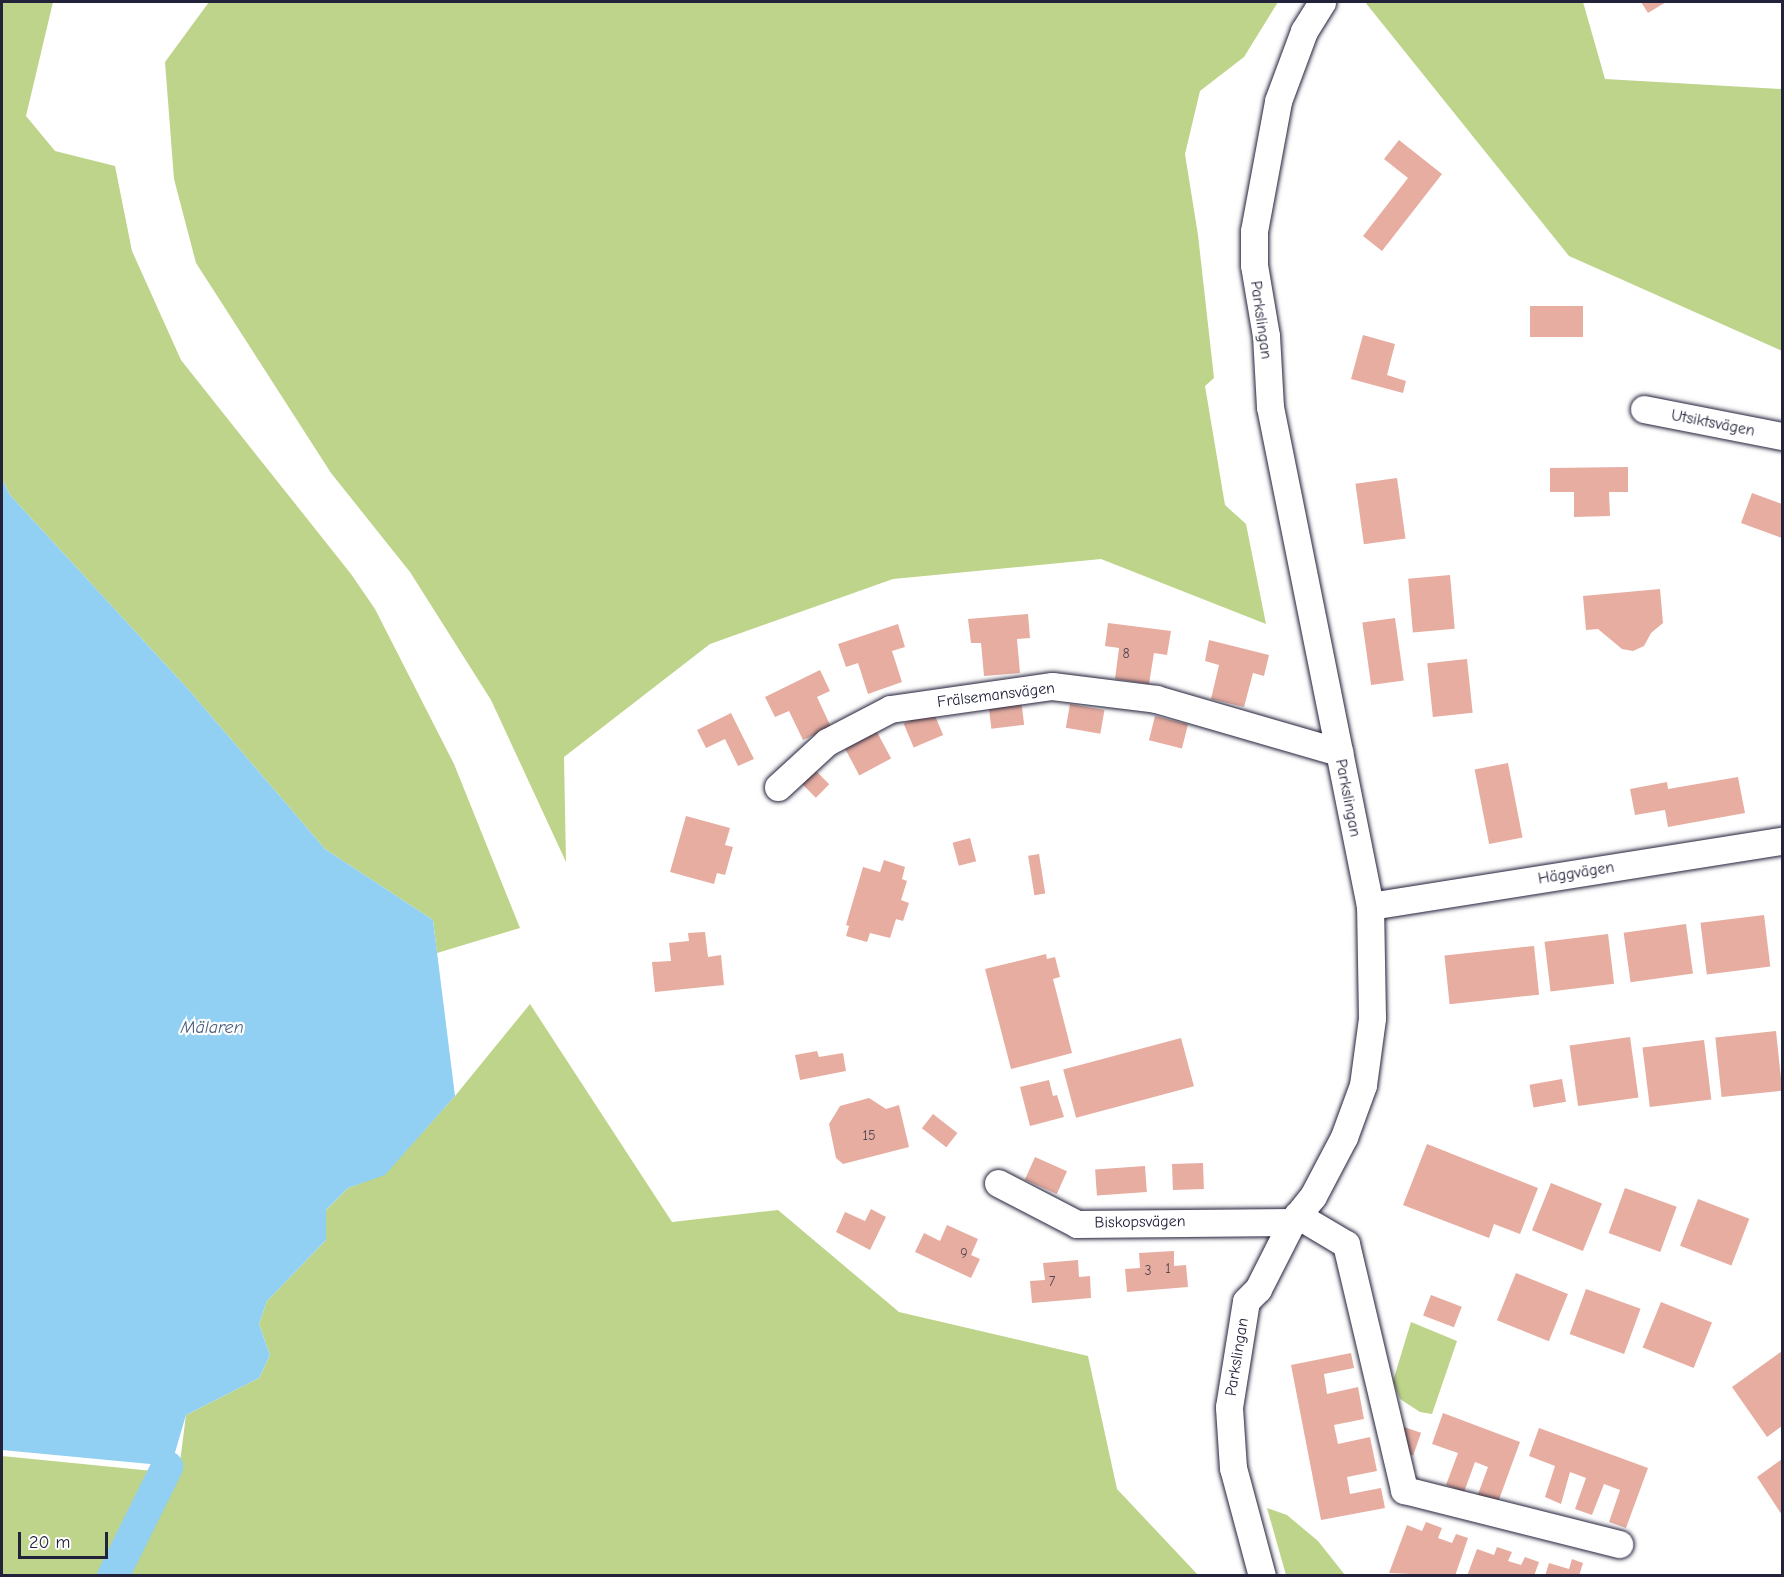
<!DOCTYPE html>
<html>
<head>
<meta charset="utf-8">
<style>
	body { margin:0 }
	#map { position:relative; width:1784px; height:1577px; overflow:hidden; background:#fff; font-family:"Comic Neue",sans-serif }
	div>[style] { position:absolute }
	.green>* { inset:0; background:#bed48a }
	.water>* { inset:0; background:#91d0f2 }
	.canal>* { height:32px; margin:-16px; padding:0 16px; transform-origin:16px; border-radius:16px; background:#91d0f2 }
	.building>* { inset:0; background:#e6ada0; transform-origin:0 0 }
	.roads { filter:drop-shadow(0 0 2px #22223b) drop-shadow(0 0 2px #22223b) }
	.street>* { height:27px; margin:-13.5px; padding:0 13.5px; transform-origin:13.5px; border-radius:13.5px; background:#fff }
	span { translate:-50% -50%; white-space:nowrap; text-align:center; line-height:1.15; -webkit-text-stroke:4.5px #fff; paint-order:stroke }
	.number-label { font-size:14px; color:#534554 }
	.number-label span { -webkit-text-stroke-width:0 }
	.street-label { font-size:16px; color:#22223b }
	.water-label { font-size:18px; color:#495f7b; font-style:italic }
	.frame { position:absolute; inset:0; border:3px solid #22223b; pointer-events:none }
	.scale { position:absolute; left:18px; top:1532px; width:90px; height:27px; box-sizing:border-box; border:3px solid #22223b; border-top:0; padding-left:8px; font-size:18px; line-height:21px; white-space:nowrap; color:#22223b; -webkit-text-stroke:4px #fff; paint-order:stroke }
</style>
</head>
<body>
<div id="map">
	<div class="green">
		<div style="clip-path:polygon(2px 2px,53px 2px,26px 116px,55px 151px,115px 166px,132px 251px,181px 360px,351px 574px,375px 609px,454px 764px,520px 928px,437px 953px,433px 920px,325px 849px,188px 689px,10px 495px,2px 479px)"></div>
		<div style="clip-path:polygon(209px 2px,1278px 2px,1244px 57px,1200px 91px,1185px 154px,1198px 235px,1214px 378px,1205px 386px,1225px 505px,1246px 524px,1266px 624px,1101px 559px,893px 579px,710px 644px,564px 757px,566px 862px,491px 700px,410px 572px,331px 473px,196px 263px,174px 179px,165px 62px)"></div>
		<div style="clip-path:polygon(1365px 2px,1583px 2px,1605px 79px,1782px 89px,1782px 351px,1569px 256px)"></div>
		<div style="clip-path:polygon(530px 1004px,672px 1222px,778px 1210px,899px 1312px,1088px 1356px,1117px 1489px,1198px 1575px,126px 1576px,179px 1470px,186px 1415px,259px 1378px,270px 1355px,259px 1324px,267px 1301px,326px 1240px,326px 1210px,348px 1188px,385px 1174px,455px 1096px)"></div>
		<div style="clip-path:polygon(1411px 1322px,1457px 1341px,1432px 1414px,1420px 1412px,1400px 1399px,1393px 1381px)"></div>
		<div style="clip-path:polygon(2px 1456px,153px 1471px,99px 1575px,2px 1575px)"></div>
		<div style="clip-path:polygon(1267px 1508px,1287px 1515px,1318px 1541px,1345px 1575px,1286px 1575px)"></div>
	</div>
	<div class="water">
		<div style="clip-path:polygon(2px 479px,10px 495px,188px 689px,325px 849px,433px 920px,455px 1096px,385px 1175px,348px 1188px,326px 1210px,326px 1240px,267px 1301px,259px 1324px,270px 1355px,259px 1378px,186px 1415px,171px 1466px,2px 1450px)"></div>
	</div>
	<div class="canal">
		<div style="left:113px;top:1576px;width:122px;rotate:-63.6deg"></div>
	</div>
	<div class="building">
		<div style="clip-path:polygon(1641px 2px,1666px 2px,1648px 13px)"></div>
		<div style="clip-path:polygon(1399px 140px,1442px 174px,1382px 251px,1363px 236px,1408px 178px,1384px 159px)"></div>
		<div style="left:1530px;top:306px;width:53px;height:31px"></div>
		<div style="clip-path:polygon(1363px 335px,1395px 344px,1387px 375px,1406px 381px,1403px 393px,1351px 379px)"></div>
		<div style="clip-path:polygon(1628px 467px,1628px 492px,1609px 492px,1610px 516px,1574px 517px,1574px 492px,1550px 492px,1550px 468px)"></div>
		<div style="left:1397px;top:478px;width:61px;height:42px;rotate:82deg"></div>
		<div style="clip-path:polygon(1752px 493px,1782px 504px,1782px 538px,1741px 523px)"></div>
		<div style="left:1450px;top:575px;width:54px;height:42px;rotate:85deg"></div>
		<div style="clip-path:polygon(1660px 589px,1663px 623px,1651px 633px,1644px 646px,1633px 651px,1622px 649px,1598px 629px,1586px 630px,1583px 596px)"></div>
		<div style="clip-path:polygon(1028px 614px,1030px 638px,1017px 639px,1020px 673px,984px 676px,981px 643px,971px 643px,968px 619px)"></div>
		<div style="left:1395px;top:618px;width:63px;height:33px;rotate:82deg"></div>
		<div style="clip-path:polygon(1108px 623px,1171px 631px,1167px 655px,1154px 653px,1149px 684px,1115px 679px,1119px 648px,1105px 646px)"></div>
		<div style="clip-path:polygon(898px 624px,905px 647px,892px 651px,902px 682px,868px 694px,858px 663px,846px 667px,838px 644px)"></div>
		<div style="clip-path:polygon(1209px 640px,1269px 655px,1264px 676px,1253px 673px,1244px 707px,1211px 699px,1219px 665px,1205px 661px)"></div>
		<div style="left:1467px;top:659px;width:54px;height:40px;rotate:84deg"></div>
		<div style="clip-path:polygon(820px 670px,830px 691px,817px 697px,831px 727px,803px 740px,789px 711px,775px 717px,765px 697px)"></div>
		<div style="left:1021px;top:699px;width:26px;height:33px;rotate:83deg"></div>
		<div style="left:1070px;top:704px;width:35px;height:24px;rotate:10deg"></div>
		<div style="left:933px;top:711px;width:26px;height:32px;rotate:67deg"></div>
		<div style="clip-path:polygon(731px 713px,754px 759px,738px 766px,725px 739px,706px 748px,697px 730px)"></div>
		<div style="left:1155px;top:716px;width:34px;height:25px;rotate:14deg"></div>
		<div style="left:877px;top:732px;width:30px;height:36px;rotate:62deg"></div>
		<div style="left:1508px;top:763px;width:76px;height:34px;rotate:79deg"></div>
		<div style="left:813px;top:768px;width:23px;height:19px;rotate:45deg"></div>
		<div style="clip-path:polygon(1738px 777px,1745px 813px,1668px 827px,1665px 810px,1635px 815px,1630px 789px,1667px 782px,1668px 789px)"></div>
		<div style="clip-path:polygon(686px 816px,730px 828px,725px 845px,733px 847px,725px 875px,717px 873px,714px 884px,670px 872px)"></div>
		<div style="left:970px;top:838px;width:24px;height:18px;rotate:75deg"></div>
		<div style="left:1039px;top:854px;width:40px;height:11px;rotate:81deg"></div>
		<div style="clip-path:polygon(884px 860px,905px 867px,902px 879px,907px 881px,901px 900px,909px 903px,903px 921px,896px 919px,890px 938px,870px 933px,867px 942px,846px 936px,849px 926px,846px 925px,863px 867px,880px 872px)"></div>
		<div style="left:1764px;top:915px;width:52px;height:64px;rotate:83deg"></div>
		<div style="left:1686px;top:924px;width:50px;height:63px;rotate:82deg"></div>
		<div style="clip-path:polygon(705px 932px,708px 957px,721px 955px,724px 985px,655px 992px,652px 962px,671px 961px,669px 943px,689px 941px,688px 933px)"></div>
		<div style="left:1608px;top:934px;width:50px;height:64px;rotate:83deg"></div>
		<div style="left:1534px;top:946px;width:49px;height:90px;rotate:84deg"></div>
		<div style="clip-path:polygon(1046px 954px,1047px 959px,1055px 957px,1060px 977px,1053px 979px,1072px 1053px,1011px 1069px,985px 969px)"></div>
		<div style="left:1776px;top:1031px;width:60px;height:61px;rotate:84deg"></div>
		<div style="left:1630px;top:1037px;width:61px;height:61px;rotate:82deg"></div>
		<div style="left:1181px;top:1038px;width:50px;height:122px;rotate:75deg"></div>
		<div style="left:1704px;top:1040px;width:60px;height:62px;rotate:83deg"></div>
		<div style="clip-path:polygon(817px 1051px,819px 1057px,843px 1053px,846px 1071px,800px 1080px,795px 1055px)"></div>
		<div style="left:1562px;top:1079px;width:23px;height:33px;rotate:80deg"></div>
		<div style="clip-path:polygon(1049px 1080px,1053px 1096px,1057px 1095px,1064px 1117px,1030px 1126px,1020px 1087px)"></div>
		<div style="clip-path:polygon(869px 1098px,886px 1109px,899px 1105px,909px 1147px,843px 1164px,836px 1158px,829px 1124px,840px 1106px)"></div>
		<div style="left:933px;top:1114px;width:31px;height:18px;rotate:38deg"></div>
		<div style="clip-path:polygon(1427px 1144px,1538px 1188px,1520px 1234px,1494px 1224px,1489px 1238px,1403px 1205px)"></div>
		<div style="left:1035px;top:1157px;width:35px;height:25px;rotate:24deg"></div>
		<div style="left:1203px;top:1163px;width:26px;height:31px;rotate:88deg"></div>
		<div style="left:1145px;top:1166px;width:26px;height:50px;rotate:86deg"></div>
		<div style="left:1551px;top:1183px;width:55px;height:51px;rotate:22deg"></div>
		<div style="left:1625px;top:1188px;width:55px;height:48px;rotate:20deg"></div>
		<div style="left:1698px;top:1199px;width:55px;height:50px;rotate:21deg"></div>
		<div style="clip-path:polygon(871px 1209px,886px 1217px,870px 1250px,836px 1232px,845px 1212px,865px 1221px)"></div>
		<div style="clip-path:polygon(947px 1225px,978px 1239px,971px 1255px,980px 1259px,971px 1278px,915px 1252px,924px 1233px,940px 1241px)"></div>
		<div style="clip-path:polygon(1174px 1251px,1174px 1266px,1186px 1265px,1188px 1287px,1127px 1292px,1125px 1269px,1140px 1268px,1139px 1253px)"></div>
		<div style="clip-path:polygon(1078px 1260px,1079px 1277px,1090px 1276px,1091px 1298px,1032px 1303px,1030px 1281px,1045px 1280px,1043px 1263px)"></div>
		<div style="left:1516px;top:1273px;width:56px;height:51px;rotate:22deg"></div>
		<div style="left:1586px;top:1289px;width:58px;height:48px;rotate:20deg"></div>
		<div style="left:1431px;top:1295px;width:33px;height:22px;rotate:21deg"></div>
		<div style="left:1661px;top:1302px;width:55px;height:49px;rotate:22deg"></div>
		<div style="clip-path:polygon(1782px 1351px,1782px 1426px,1767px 1437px,1732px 1387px)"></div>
		<div style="clip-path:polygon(1351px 1353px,1354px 1368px,1324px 1374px,1327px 1394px,1358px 1387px,1364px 1419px,1334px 1425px,1338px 1444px,1370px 1437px,1377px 1471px,1347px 1477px,1350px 1494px,1381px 1488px,1385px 1508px,1321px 1520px,1291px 1365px)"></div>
		<div style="clip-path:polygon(1443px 1413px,1520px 1442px,1497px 1505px,1477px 1497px,1488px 1467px,1475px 1462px,1464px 1492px,1446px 1485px,1458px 1453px,1432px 1444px)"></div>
		<div style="left:1404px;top:1427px;width:18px;height:24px;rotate:19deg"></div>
		<div style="clip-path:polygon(1539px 1428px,1648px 1468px,1626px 1528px,1609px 1522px,1620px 1490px,1604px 1484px,1592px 1515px,1575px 1509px,1586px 1478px,1570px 1472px,1561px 1504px,1545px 1497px,1555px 1466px,1529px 1456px)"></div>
		<div style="clip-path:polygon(1782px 1459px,1782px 1515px,1757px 1477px)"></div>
		<div style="clip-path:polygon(1426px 1522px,1442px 1528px,1438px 1538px,1452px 1543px,1456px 1534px,1468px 1538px,1455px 1576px,1389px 1573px,1407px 1525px,1422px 1531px)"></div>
		<div style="clip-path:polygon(1497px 1547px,1512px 1552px,1508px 1561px,1521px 1565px,1525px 1557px,1539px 1562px,1534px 1576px,1467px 1576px,1477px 1549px,1494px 1555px)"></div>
		<div style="clip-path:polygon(1572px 1559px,1583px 1563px,1579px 1576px,1545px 1576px,1549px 1563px,1569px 1569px)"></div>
	</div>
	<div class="roads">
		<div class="street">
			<div style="left:1644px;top:409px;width:141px;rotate:11.1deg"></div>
			<div style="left:778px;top:787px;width:67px;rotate:-42.6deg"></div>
			<div style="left:827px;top:742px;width:71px;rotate:-27.6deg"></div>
			<div style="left:890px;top:709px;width:164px;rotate:-8.1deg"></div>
			<div style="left:1052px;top:686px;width:105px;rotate:7.1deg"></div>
			<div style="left:1156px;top:699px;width:191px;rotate:16.2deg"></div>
			<div style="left:1370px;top:906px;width:417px;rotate:-9deg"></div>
			<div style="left:998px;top:1183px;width:89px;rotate:27.4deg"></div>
			<div style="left:1077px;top:1224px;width:215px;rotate:-0.5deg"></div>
			<div style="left:1297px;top:1215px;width:57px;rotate:30.6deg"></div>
			<div style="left:1346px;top:1244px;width:253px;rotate:76.7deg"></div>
			<div style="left:1404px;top:1490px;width:222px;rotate:14.1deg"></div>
			<div style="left:1262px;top:1576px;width:112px;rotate:-105deg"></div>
			<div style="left:1233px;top:1468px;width:61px;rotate:-93.8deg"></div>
			<div style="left:1229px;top:1407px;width:107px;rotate:-80.9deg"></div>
			<div style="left:1246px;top:1301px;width:17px;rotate:-45deg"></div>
			<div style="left:1258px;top:1289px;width:75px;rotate:-63.1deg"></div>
			<div style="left:1292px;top:1222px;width:33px;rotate:-51deg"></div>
			<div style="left:1313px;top:1196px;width:67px;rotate:-62.3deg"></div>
			<div style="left:1344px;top:1137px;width:55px;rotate:-69.9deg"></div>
			<div style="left:1363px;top:1085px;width:68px;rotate:-82.3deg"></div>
			<div style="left:1372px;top:1018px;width:112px;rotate:-91deg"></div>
			<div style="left:1370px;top:906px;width:509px;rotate:-101.33deg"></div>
			<div style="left:1270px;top:407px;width:71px;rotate:-93.2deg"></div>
			<div style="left:1266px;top:336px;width:72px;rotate:-99.6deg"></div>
			<div style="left:1254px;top:265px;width:34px;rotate:-90deg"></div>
			<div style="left:1254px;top:231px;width:132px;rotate:-79.5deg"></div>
			<div style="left:1278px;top:101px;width:75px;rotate:-69.6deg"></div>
			<div style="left:1304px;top:31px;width:34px;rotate:-58deg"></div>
		</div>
	</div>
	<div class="number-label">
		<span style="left:1126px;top:654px">8</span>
		<span style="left:869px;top:1136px">15</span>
		<span style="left:964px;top:1254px">9</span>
		<span style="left:1168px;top:1269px">1</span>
		<span style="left:1148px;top:1271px">3</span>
		<span style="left:1052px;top:1282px">7</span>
	</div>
	<div class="street-label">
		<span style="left:1261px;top:320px;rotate:82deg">Parkslingan</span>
		<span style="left:1713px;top:423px;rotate:11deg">Utsiktsvägen</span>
		<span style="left:996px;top:695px;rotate:-7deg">Frälsemansvägen</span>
		<span style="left:1348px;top:798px;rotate:79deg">Parkslingan</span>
		<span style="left:1576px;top:873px;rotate:-9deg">Häggvägen</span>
		<span style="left:1140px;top:1222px;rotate:-1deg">Biskopsvägen</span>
		<span style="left:1237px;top:1357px;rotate:-81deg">Parkslingan</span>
	</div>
	<div class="water-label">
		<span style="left:212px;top:1028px">Mälaren</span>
	</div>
	<div class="frame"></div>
	<div class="scale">20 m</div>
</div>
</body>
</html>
